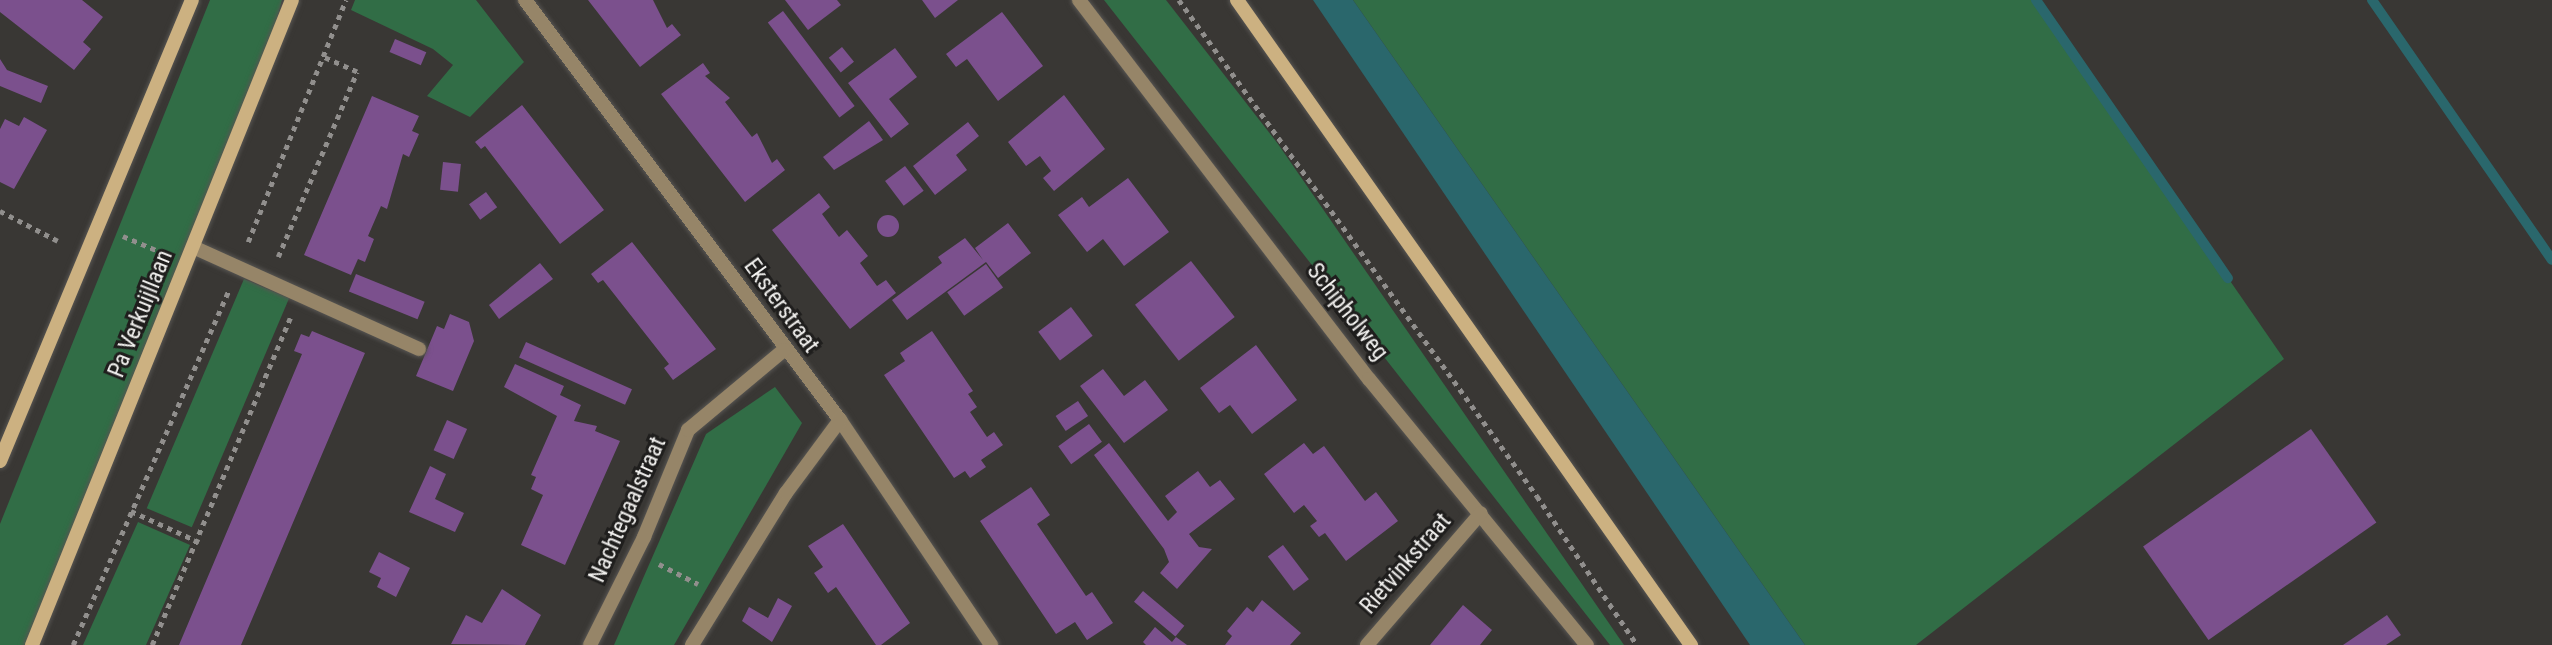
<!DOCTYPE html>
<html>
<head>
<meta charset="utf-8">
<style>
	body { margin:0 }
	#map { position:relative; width:2552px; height:645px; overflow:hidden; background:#393734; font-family:"Roboto Condensed",sans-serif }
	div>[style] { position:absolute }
	.green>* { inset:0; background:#316d46; transform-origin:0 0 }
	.water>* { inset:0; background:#2a676c }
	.stream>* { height:10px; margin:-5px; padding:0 5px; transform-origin:5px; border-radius:5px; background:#2a676c }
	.building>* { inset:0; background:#7b508d; transform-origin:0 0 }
	.round { border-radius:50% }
	.path>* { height:4.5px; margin-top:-2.25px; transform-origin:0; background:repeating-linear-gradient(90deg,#918f8d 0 5px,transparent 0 10px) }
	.roads { filter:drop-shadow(0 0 2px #575552) drop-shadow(0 0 2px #575552) }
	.lane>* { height:14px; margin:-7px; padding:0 7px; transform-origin:7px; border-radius:7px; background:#968568 }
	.street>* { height:14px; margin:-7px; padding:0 7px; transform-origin:7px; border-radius:7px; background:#968568 }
	.secondary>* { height:14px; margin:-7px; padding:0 7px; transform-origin:7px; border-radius:7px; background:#ccb181 }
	span { translate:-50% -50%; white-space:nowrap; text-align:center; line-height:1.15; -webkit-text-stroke:6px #1f1e1d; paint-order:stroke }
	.street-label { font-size:23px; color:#f2f1ef }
</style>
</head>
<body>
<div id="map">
	<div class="green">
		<div style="clip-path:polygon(210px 0,282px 0,256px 97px,28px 645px,0 645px,0 524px)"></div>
		<div style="clip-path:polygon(355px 0,476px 0,524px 62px,470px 117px,427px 96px,453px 65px,433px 49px,351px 10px)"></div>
		<div style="clip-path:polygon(1104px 0,1166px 0,1278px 144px,1624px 645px,1610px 645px)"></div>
		<div style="clip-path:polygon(1353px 0,2036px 0,2284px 359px,1916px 645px,1805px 645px)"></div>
		<div style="left:244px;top:279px;width:49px;height:249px;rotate:23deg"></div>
		<div style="clip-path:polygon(775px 387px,802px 423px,674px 645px,614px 645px,706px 434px)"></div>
		<div style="clip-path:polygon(138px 522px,190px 545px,146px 645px,83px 645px)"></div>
	</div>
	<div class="water">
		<div style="clip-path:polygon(1313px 0,1353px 0,1805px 645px,1750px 645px)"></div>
	</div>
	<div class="stream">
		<div style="left:2036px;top:0;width:338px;rotate:55.4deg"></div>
		<div style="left:2372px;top:0;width:316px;rotate:55.3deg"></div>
	</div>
	<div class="building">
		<div style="clip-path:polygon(0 0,82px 0,103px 17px,83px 42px,91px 49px,74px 70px,0 12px)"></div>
		<div style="clip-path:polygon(588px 0,653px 0,667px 28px,672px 24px,681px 35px,640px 67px)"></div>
		<div style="clip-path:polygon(785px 0,837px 0,841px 5px,808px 30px)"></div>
		<div style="clip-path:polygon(922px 0,958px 0,935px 18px)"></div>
		<div style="left:783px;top:11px;width:119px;height:19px;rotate:53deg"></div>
		<div style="clip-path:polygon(1002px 12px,1043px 66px,998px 101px,967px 59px,956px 67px,946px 54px)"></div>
		<div style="left:395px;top:39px;width:34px;height:14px;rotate:23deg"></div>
		<div style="left:842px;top:47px;width:19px;height:17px;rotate:51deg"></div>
		<div style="clip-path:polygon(895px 48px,917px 77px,889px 99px,909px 124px,891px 138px,848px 83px)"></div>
		<div style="clip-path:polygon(0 59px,7px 70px,48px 86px,41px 103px,0 86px)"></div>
		<div style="clip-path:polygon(703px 63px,710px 73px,705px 76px,730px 98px,725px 102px,752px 137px,757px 133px,772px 163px,777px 159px,785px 170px,745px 202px,661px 94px)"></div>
		<div style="clip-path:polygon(1064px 95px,1105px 149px,1054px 191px,1043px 178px,1051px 171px,1040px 156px,1026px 166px,1008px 142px)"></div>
		<div style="clip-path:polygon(372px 96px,419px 116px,412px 131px,419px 134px,409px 157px,403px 154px,387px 209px,381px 206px,368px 236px,374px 239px,365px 262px,358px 259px,351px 275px,304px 255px)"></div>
		<div style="clip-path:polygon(522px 105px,604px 210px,560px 244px,485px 146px,481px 149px,475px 142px)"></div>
		<div style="clip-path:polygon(24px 117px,47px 130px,14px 189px,0 182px,0 129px,5px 119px,19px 126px)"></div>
		<div style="clip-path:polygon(869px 121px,883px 140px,834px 170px,823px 157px)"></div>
		<div style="clip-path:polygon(968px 122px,979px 136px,956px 155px,967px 170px,935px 195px,913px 166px)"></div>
		<div style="left:443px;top:162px;width:18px;height:28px;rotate:6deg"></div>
		<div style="left:905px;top:166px;width:31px;height:25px;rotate:53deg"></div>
		<div style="clip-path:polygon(1128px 178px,1169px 232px,1124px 266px,1103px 239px,1087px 252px,1058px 215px,1082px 197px,1089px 207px)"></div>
		<div style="left:486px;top:192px;width:19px;height:21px;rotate:54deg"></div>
		<div style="clip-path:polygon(819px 193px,830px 207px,822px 214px,830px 225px,839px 237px,847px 230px,868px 256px,860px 263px,877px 286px,886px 280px,896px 293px,850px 329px,772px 230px)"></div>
		<div class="round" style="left:877px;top:215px;width:22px;height:22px"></div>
		<div style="clip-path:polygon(1008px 223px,1031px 253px,998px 278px,986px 262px,907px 320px,892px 300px,942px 263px,938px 257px,965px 238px,983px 260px,975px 248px)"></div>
		<div style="clip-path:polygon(632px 242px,716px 349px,673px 380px,664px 368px,669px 364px,603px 280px,598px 283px,591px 274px)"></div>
		<div style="left:1191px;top:261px;width:71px;height:71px;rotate:52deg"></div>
		<div style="clip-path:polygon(540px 263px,553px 279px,499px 319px,489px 305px)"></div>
		<div style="left:986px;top:264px;width:29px;height:48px;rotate:54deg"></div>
		<div style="left:356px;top:274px;width:74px;height:19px;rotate:22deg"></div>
		<div style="left:1071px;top:307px;width:36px;height:41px;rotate:53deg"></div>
		<div style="clip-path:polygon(450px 314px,469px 322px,474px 341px,453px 391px,416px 376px,437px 326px,444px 329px)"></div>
		<div style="clip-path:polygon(312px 331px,365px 353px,241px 645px,179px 645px,302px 354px,294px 351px,301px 334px,309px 337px)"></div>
		<div style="clip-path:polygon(932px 331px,973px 391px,968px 394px,977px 407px,970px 412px,987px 437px,994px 432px,1003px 445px,981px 460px,986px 467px,970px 478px,965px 471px,954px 478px,884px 375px,905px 361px,900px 353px)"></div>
		<div style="left:526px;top:342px;width:116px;height:17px;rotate:24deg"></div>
		<div style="clip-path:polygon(1256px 345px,1297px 400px,1252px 434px,1230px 405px,1219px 413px,1200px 388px)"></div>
		<div style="clip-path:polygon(515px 364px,564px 386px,560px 395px,581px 405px,574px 421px,597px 426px,595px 431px,620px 441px,565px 565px,521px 545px,543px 495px,531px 489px,536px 477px,531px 475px,557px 416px,504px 387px)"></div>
		<div style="clip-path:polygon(1103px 369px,1124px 396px,1145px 380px,1168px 410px,1124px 443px,1080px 386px)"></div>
		<div style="left:1078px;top:401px;width:18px;height:27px;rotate:56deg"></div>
		<div style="left:447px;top:420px;width:22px;height:33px;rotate:24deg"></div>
		<div style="left:1089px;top:424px;width:22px;height:38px;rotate:54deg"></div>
		<div style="left:2311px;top:429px;width:114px;height:205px;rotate:55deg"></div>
		<div style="clip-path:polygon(1109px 443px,1168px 521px,1177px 512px,1165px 496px,1198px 471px,1210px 487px,1220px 480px,1235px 499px,1189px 534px,1199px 547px,1212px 549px,1177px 589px,1160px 573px,1169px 562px,1164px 549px,1094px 455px)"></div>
		<div style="clip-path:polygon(1304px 443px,1313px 454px,1324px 446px,1365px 501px,1376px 492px,1398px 521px,1346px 561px,1325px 533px,1319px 537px,1310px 526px,1317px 521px,1304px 505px,1294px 513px,1264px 474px)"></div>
		<div style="clip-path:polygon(430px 466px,446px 474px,435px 499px,464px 513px,455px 532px,409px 512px)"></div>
		<div style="clip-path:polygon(1031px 487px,1050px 515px,1037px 524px,1086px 596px,1092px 592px,1113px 623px,1087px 640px,1075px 622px,1056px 634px,980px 521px)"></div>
		<div style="clip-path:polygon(843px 524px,910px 623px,881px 645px,876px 645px,836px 587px,828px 593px,814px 573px,823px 567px,808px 546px)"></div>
		<div style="left:1283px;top:545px;width:43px;height:19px;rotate:53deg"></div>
		<div style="clip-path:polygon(379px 552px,410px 568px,396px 597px,377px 587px,381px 578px,369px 572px)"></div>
		<div style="clip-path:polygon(502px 589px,541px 615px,525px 645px,451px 644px,466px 615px,482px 623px)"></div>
		<div style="left:1143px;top:591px;width:54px;height:14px;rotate:40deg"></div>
		<div style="clip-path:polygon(778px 598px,792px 606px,772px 642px,742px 621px,749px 607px,768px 618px)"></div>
		<div style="clip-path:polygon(1262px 600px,1301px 633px,1290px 645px,1225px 645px,1232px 636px,1227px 631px,1247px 607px,1253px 612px)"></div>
		<div style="clip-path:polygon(1463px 605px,1492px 630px,1480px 645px,1430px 645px)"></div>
		<div style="clip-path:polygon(2387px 615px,2401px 635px,2386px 645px,2343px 645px)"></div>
		<div style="clip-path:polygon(1155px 627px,1172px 642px,1176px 637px,1187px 645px,1146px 645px,1143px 642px)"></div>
	</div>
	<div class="path">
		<div style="left:1179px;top:0;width:612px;rotate:54.18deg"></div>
		<div style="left:1537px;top:496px;width:179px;rotate:56.1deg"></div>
		<div style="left:0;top:211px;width:65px;rotate:27.3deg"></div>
		<div style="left:123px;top:236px;width:43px;rotate:23deg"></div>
		<div style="left:248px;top:242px;width:261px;rotate:-68deg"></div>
		<div style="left:278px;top:257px;width:201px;rotate:-66.9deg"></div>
		<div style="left:357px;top:72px;width:37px;rotate:-156deg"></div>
		<div style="left:131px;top:511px;width:75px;rotate:24.5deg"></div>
		<div style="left:659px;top:564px;width:44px;rotate:27.1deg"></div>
		<div style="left:73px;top:645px;width:389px;rotate:-66.3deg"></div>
		<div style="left:152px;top:645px;width:355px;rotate:-67.1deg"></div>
	</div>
	<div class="roads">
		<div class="lane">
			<div style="left:193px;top:247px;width:248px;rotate:24.3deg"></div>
		</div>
		<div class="street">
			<div style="left:525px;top:0;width:525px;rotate:53.13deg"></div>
			<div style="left:840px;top:420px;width:271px;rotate:56.1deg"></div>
			<div style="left:1079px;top:0;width:477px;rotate:52.6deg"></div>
			<div style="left:1369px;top:379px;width:344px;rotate:50.7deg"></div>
			<div style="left:590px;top:645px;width:121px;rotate:-63.4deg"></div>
			<div style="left:644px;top:537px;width:116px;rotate:-67.6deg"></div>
			<div style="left:688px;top:430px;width:125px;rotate:-39.8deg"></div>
			<div style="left:692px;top:645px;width:179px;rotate:-58.3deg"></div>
			<div style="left:786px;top:493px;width:91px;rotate:-53.5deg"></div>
			<div style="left:1367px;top:645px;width:174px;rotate:-49.2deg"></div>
		</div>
		<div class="secondary">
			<div style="left:1237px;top:0;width:789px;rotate:54.86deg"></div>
			<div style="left:0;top:461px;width:499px;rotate:-67.4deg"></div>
			<div style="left:32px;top:645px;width:695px;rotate:-68.05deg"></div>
		</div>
	</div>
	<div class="street-label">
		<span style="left:781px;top:306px;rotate:54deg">Eksterstraat</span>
		<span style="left:1347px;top:312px;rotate:52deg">Schipholweg</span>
		<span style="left:141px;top:314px;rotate:-68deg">Pa Verkuijllaan</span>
		<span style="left:628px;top:510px;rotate:-66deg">Nachtegaalstraat</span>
		<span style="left:1406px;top:564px;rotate:-49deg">Rietvinkstraat</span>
	</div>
</div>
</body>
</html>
